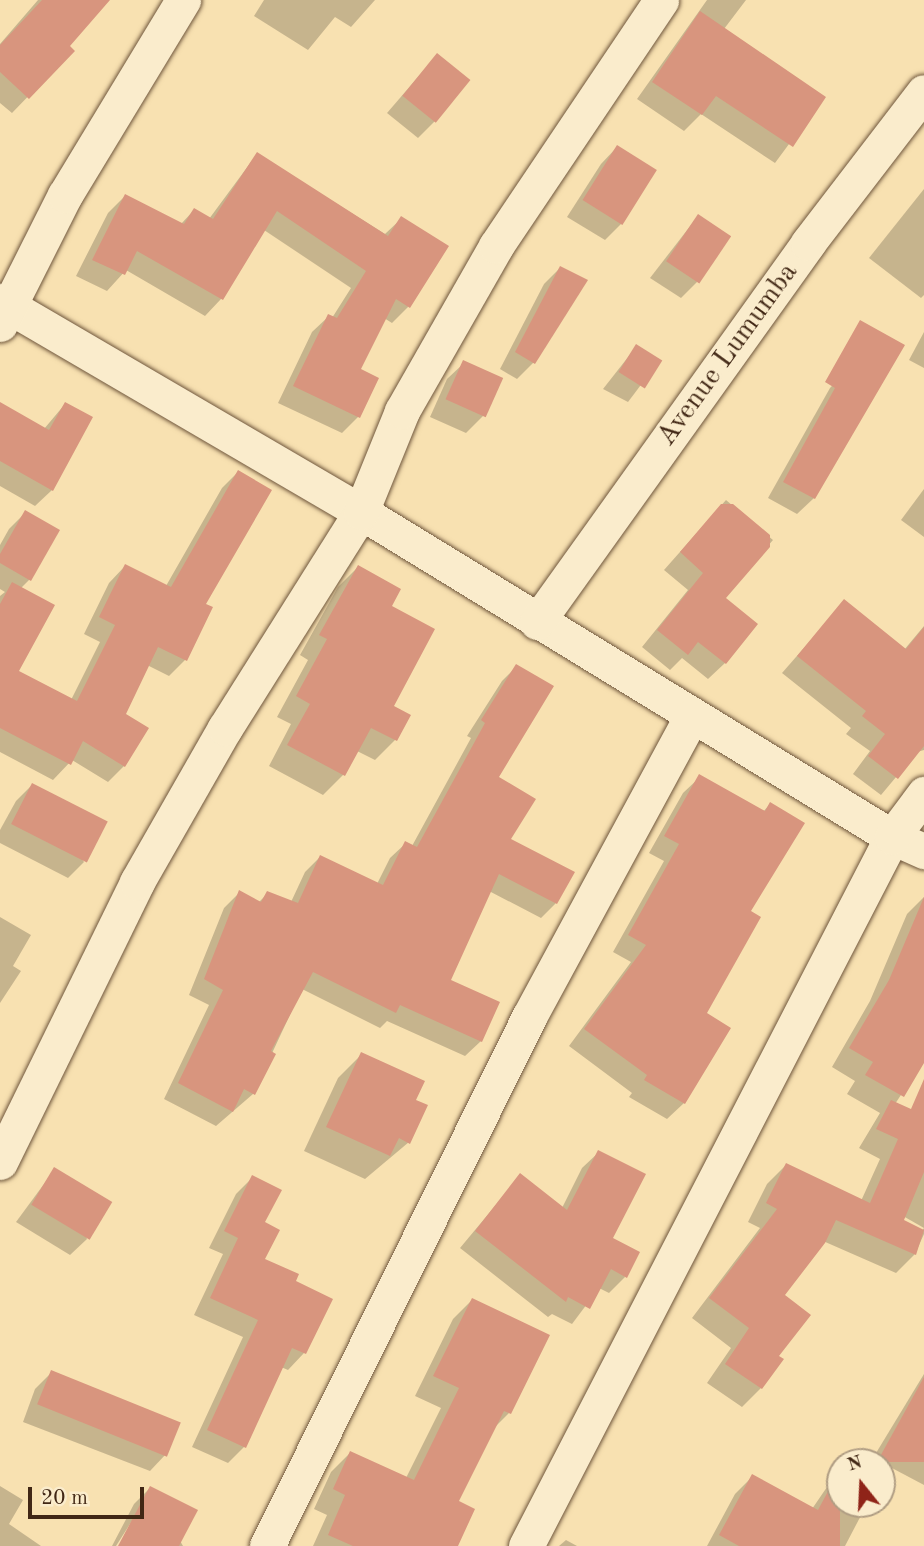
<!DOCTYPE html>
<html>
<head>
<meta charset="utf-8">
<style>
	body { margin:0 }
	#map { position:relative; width:924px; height:1546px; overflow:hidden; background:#f8e1b1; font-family:"Old Standard TT",serif }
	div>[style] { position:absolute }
	.shadow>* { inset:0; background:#0003 }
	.building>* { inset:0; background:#d8957e; transform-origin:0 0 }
	.roads { filter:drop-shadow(0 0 2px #6f563c) drop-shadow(0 0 2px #6f563c) }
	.street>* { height:35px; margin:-17.5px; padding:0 17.5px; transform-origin:17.5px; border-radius:17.5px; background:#faeccc }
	span { translate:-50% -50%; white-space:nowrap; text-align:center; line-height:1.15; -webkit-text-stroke:5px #faeccc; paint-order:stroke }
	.street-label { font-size:28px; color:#412715 }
	.north { position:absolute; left:826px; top:1448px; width:70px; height:70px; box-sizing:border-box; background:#faeccc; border:2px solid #b09d83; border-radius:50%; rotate:342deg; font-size:19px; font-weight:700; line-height:28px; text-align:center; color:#412715 }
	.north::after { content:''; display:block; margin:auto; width:24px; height:32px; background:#8f2418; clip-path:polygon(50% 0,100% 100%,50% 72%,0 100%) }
	.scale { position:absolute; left:28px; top:1487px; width:116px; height:32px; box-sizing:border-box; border:4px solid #412715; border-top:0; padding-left:9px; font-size:21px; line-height:24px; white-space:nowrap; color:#412715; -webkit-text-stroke:5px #faeccc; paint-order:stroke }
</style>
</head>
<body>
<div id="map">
	<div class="shadow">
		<div style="clip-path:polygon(38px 0,105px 0,67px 46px,72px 51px,12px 113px,0 103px,0 44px)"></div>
		<div style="clip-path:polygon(264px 0,375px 0,351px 27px,335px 17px,308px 50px,254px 16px)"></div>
		<div style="clip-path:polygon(707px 0,746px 0,724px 29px,823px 98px,775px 163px,701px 114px,684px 131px,637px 99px)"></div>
		<div style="clip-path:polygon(437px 55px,435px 121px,418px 138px,387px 113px)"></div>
		<div style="clip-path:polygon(617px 147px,621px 224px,605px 240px,567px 217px,601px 164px)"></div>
		<div style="clip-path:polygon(257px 154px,385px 234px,402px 218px,408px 307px,392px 323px,384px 318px,359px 370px,358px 417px,342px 433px,278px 403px,312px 332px,329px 316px,332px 318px,351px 288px,264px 230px,221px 299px,205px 316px,126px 270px,107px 291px,76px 276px,108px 213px,125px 196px,181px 224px,194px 210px,209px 219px)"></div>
		<div style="clip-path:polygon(924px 189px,924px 295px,921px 298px,869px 258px)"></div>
		<div style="clip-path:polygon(698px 216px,697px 282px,681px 298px,650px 278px)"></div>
		<div style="clip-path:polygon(560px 268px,534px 362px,517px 379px,500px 369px,544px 284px)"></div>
		<div style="clip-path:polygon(924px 332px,924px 368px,909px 360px)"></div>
		<div style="clip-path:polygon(636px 347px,659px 361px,628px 402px,603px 389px)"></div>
		<div style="clip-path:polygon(464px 363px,483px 416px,466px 433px,430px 417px,447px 379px)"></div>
		<div style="clip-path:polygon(846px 371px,814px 498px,797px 514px,768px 498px,830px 388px)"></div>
		<div style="clip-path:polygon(0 404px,44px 429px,65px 404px,52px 490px,35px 506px,0 486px)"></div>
		<div style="clip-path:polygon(238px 472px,185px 660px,169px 676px,147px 665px,123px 715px,124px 766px,108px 782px,72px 760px,53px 780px,0 752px,0 596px,5px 592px,0 589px,0 545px,9px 529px,26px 512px,29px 580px,20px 589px,17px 672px,71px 700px,100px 642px,84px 634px,109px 583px,125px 566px,166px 586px,222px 488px)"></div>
		<div style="clip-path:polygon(924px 489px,924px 537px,901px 520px)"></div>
		<div style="clip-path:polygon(726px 500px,773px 540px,723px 598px,725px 663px,708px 679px,682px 658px,670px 670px,642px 647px,688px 590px,664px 570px)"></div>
		<div style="clip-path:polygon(358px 567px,389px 606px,395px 740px,375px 760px,357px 751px,343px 775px,323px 795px,269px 766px,291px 724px,277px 717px,308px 660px,300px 655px,338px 587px)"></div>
		<div style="clip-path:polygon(845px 601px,904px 650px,924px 626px,924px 750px,917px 752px,881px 795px,853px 774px,870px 751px,846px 734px,851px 728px,782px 673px)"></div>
		<div style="clip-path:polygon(517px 666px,497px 777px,508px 840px,556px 903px,541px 918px,489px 891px,449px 981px,481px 1041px,465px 1056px,387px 1021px,380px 1028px,302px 989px,253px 1094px,216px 1126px,164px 1099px,209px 1005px,189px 995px,224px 908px,239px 893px,258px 903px,268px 893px,291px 902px,305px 872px,320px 857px,377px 884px,390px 858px,406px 843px,412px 846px,471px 738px,467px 736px,502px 681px)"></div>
		<div style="clip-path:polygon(700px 777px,763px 812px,770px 804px,749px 912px,704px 1014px,684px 1103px,667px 1119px,629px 1097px,632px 1093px,569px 1046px,631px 962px,613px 952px,664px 861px,649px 853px,683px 793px)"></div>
		<div style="clip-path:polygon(32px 785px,84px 862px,68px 878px,0 843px,0 830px,16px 801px)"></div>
		<div style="clip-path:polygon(evenodd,924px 897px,924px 1060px,895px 1104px,924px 1118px,924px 1234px,915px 1254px,896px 1273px,823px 1241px,782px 1295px,777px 1357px,761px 1388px,742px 1407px,707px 1383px,731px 1348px,692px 1318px,760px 1228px,748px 1222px,767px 1184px,786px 1165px,861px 1201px,880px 1159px,859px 1148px,880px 1113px,847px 1094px,855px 1081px,832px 1067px,870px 1001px,907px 914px,924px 897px,903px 1216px,924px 1228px,922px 1231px,901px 1221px,903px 1216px)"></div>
		<div style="clip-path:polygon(0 917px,31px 935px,13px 966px,21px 971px,0 1003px)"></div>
		<div style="clip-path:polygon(362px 1054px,414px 1100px,409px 1142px,365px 1179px,304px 1151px,338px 1078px)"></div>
		<div style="clip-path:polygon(599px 1152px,611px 1238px,625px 1277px,609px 1293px,599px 1288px,572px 1324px,552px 1314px,548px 1317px,460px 1248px,520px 1176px,562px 1208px,582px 1168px)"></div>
		<div style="clip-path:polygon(55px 1169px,87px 1239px,70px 1255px,16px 1222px)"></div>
		<div style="clip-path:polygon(253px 1177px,263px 1223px,262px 1260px,293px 1282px,331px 1300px,304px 1353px,288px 1370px,281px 1367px,244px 1447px,228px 1463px,192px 1447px,243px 1337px,194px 1315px,223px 1254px,209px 1248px,236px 1194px)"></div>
		<div style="clip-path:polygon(472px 1300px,509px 1413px,493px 1429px,457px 1502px,455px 1546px,313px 1546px,327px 1515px,314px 1509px,331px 1472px,350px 1453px,406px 1478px,441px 1408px,415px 1396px,453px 1319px)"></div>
		<div style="clip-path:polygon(52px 1372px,179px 1424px,166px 1454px,150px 1471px,23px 1422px,35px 1389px)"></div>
		<div style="clip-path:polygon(924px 1374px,924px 1485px,873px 1458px)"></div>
		<div style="clip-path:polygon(840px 1468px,840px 1504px,867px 1504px,845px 1546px,707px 1546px,735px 1494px,752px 1477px,812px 1509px)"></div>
		<div style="clip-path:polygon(0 1486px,23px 1500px,9px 1524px,41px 1546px,0 1546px)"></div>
		<div style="clip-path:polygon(150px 1488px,183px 1546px,120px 1546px,142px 1505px,116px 1546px,112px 1546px,134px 1504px)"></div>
		<div style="clip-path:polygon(566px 1540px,577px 1546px,559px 1546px)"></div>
	</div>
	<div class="building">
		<div style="clip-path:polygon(42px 0,110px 0,70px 46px,75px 51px,29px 99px,0 72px,0 45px)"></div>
		<div style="clip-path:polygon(700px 11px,826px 97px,793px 147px,716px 96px,702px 115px,652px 82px)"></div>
		<div style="left:437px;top:53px;width:43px;height:55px;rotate:39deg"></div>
		<div style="left:617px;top:145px;width:47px;height:65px;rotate:32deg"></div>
		<div style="clip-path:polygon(257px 152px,388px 236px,401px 216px,449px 246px,410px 308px,396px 299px,361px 369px,379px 378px,360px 418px,293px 386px,328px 314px,337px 318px,366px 271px,277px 211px,223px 300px,137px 251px,125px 275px,92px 260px,125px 194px,184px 224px,194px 208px,213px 219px)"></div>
		<div style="left:698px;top:214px;width:40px;height:57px;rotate:34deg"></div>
		<div style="clip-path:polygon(560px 266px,588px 280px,535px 364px,515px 352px)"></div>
		<div style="clip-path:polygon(860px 320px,905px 345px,815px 499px,783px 482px,835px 388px,825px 382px)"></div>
		<div style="left:636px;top:344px;width:31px;height:33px;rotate:32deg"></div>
		<div style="left:463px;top:360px;width:44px;height:43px;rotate:24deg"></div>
		<div style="clip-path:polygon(0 402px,49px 430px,65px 402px,93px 417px,53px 491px,0 461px)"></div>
		<div style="clip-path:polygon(238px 470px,272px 490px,206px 604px,213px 607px,187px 661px,158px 647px,126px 714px,149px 728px,125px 767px,83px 741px,71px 765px,0 728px,0 604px,12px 582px,55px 605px,19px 671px,77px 701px,115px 625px,99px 617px,125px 564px,171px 587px)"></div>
		<div style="clip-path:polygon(721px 504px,733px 504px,770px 535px,770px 547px,726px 598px,758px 624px,726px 664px,698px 642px,688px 655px,657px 630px,703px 573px,680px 552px)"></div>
		<div style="clip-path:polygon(25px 510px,60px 530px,31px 581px,0 563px,0 554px)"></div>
		<div style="clip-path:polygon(358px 565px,401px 589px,392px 606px,435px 629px,394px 706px,411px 715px,397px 741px,371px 728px,345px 776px,287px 745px,310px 704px,296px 696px,327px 639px,319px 635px)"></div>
		<div style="clip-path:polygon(844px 599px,906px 649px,924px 627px,924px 746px,898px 779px,868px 756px,885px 734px,862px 716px,866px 711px,797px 656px)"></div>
		<div style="clip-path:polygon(516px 664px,554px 686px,499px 777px,536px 799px,511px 839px,575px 872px,557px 904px,499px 874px,451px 980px,500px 1002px,482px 1042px,400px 1005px,396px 1013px,313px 972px,271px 1051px,276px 1054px,255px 1095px,244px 1089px,233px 1112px,178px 1083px,223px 990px,204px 979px,239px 890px,261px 902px,267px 891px,298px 903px,320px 855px,383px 885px,405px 841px,417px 847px,485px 723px,481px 720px)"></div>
		<div style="clip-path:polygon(699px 774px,765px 811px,770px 802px,805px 823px,751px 911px,761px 917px,707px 1013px,731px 1028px,685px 1104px,644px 1080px,647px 1075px,584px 1029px,646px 945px,628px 935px,679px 844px,664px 836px)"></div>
		<div style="left:32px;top:783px;width:85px;height:46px;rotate:27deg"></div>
		<div style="clip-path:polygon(924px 897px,924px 1063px,904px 1097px,865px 1075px,873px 1062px,849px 1048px,889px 980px)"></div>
		<div style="clip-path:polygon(361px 1052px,425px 1081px,416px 1100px,428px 1105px,410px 1144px,399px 1138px,390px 1156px,326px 1127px)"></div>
		<div style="clip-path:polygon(924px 1079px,924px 1172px,904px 1220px,924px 1230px,916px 1255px,836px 1220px,825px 1243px,785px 1295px,811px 1315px,779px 1356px,784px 1359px,762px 1389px,725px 1364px,749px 1328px,709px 1298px,777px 1209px,766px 1203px,786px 1163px,870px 1203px,898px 1139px,876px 1129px,891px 1100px,911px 1109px)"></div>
		<div style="clip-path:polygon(598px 1150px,646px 1174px,613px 1238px,640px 1252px,627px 1278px,611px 1269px,590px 1309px,568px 1297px,566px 1302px,475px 1231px,520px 1173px,567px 1210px)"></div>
		<div style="left:54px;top:1167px;width:68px;height:44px;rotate:31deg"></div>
		<div style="clip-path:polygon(252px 1175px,282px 1190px,265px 1222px,280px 1230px,265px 1259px,299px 1274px,296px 1281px,333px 1299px,306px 1354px,292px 1348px,246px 1448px,207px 1430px,258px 1320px,210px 1298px,238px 1238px,224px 1231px)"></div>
		<div style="clip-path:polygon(472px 1298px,550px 1335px,511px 1414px,504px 1411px,459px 1501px,475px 1509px,458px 1546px,353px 1546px,328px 1535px,345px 1495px,333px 1489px,350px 1451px,414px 1480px,459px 1388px,433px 1376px)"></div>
		<div style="left:51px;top:1370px;width:140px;height:37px;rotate:22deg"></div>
		<div style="clip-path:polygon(924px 1377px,924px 1462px,877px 1462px)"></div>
		<div style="clip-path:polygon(840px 1469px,840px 1546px,739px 1546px,719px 1535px,752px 1474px,818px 1510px)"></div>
		<div style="clip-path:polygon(150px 1486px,198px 1510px,179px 1546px,118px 1546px)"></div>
	</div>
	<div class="roads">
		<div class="street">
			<div style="left:0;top:301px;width:418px;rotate:30.3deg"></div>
			<div style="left:361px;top:512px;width:623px;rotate:31.47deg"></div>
			<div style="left:892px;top:837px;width:35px;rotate:24deg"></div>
			<div style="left:0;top:324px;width:144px;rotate:-63.3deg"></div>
			<div style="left:65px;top:195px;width:228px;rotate:-58.8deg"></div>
			<div style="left:537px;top:622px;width:466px;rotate:-54.4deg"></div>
			<div style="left:808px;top:243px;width:190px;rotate:-52.5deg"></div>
			<div style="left:0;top:1162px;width:312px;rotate:-63.9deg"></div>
			<div style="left:137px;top:882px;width:177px;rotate:-60.3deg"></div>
			<div style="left:225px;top:728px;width:255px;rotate:-57.8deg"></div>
			<div style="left:361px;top:512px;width:109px;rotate:-67.9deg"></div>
			<div style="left:402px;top:411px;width:190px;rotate:-60.3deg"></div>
			<div style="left:496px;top:246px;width:296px;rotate:-56.1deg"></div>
			<div style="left:267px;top:1546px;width:590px;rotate:-63.65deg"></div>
			<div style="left:529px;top:1017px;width:342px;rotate:-61.6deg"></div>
			<div style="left:526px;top:1546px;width:798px;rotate:-62.7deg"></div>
			<div style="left:892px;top:837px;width:54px;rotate:-53.3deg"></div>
		</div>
	</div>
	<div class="street-label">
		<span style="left:728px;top:355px;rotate:-54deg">Avenue Lumumba</span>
	</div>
	<div class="north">N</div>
	<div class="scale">20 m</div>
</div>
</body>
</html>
